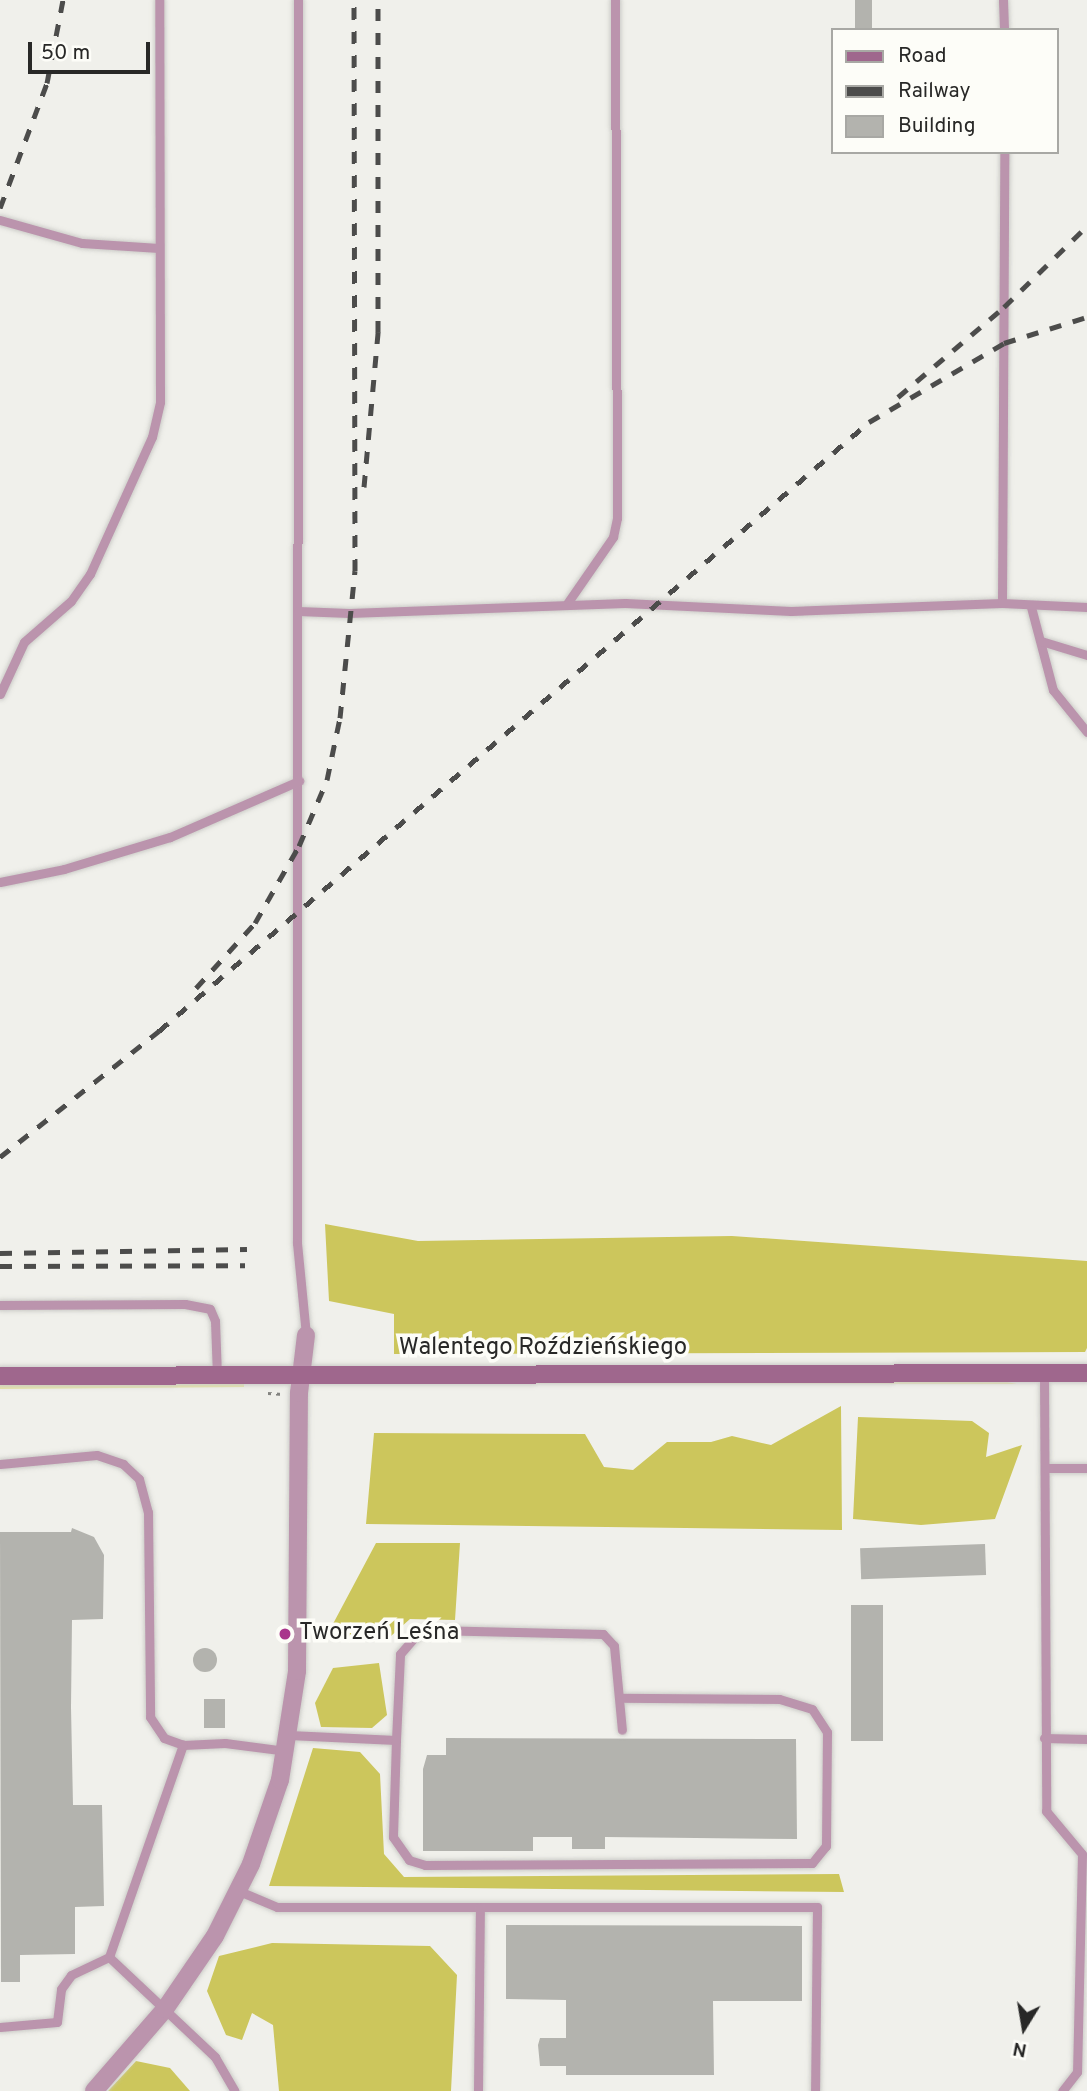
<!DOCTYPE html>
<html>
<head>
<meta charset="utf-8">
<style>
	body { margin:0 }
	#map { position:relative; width:1087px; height:2091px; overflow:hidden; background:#f0f0eb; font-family:Overpass,sans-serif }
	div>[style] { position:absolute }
	.green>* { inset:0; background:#e8e5a4 }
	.forest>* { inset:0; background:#ccc65c }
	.building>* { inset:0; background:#b3b3ae; transform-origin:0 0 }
	.round { border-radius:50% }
	.path>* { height:2.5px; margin-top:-1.25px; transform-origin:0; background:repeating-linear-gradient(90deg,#848481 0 3.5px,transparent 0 8.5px) }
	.roads { filter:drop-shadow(0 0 2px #ccccc8) drop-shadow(0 0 2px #ccccc8) }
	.lane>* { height:9px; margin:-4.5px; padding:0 4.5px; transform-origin:4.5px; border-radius:4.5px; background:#bb94ad }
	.street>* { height:18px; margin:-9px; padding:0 9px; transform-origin:9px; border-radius:9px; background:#bb94ad }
	.secondary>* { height:18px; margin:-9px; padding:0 9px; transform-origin:9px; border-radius:9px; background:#9f678d }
	.rail>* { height:5px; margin-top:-2.5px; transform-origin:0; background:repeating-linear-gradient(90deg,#4c4c4b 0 12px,transparent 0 24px) }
	.dots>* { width:19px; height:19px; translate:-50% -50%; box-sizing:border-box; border:4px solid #fdfdf8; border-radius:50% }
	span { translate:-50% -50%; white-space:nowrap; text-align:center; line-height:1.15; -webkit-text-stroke:7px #fdfdf8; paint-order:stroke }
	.street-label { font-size:24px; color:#282827 }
	.poi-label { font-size:24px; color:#282827 }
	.left { translate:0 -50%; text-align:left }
	.legend { position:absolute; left:831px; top:28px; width:228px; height:126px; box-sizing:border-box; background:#fdfdf8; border:2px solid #a8a8a4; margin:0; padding:9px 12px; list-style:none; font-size:21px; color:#282827 }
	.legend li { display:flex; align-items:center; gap:14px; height:35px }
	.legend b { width:35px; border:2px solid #a8a8a4 }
	.north { position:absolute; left:989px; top:1993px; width:70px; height:70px; -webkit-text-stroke:5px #fdfdf8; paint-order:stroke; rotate:191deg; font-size:19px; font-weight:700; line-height:28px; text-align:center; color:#282827 }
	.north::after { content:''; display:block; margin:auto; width:24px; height:32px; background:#282827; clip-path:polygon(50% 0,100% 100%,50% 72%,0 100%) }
	.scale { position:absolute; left:28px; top:42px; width:122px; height:32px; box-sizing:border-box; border:4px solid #282827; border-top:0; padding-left:9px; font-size:21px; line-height:24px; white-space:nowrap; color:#282827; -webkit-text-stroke:5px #fdfdf8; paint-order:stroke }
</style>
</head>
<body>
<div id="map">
	<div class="green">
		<div style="clip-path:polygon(1007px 1382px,1017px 1384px,374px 1383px,876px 1382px)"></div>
		<div style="clip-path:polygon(244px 1384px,244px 1387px,0 1389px,0 1385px)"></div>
	</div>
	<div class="forest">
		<div style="clip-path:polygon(325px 1224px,418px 1241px,732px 1236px,1087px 1261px,1087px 1348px,1085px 1352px,394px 1354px,394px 1314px,329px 1301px)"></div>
		<div style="clip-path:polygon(841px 1406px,842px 1530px,366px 1524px,374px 1433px,585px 1434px,604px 1467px,633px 1470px,667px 1442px,711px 1442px,732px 1436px,771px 1445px)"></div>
		<div style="clip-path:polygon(858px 1417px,972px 1421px,989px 1433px,986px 1457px,1022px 1445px,995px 1519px,921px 1525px,853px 1519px)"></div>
		<div style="clip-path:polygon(376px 1543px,460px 1543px,455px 1620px,410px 1619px,391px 1636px,326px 1637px)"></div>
		<div style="clip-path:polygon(379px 1663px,387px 1715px,372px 1728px,321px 1727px,315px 1703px,333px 1668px)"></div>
		<div style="clip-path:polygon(313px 1748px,360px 1752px,380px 1774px,384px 1854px,404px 1877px,839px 1874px,844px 1892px,269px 1886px)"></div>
		<div style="clip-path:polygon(272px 1943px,430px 1946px,457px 1975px,451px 2091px,279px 2091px,273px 2025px,252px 2013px,242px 2040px,226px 2035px,207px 1991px,219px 1956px)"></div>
		<div style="clip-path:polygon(136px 2061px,170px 2068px,190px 2091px,108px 2091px)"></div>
	</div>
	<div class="building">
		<div style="left:855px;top:0;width:17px;height:30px"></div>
		<div style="clip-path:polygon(72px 1528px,94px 1537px,104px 1555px,103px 1619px,72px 1620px,71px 1707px,73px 1805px,102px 1805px,104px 1906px,75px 1907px,75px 1954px,20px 1955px,20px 1982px,1px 1982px,0 1532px,71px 1532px)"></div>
		<div style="left:985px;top:1544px;width:31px;height:125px;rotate:88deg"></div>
		<div style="left:851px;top:1605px;width:32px;height:136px"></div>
		<div class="round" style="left:193px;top:1648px;width:24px;height:24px"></div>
		<div style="left:225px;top:1699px;width:29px;height:21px;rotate:90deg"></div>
		<div style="clip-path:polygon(446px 1738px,796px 1739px,797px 1839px,605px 1837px,605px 1849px,572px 1849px,572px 1837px,533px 1837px,533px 1851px,423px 1851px,423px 1769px,427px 1755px,446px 1755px)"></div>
		<div style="clip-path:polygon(506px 1925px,802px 1926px,802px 2001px,713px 2001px,714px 2075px,566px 2075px,566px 2066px,540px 2066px,538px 2045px,540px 2038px,566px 2038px,566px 2000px,506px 1999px)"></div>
	</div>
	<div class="path">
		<div style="left:268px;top:1393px;width:15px;rotate:4deg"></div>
	</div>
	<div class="roads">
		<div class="lane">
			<div style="left:298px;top:0;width:1243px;rotate:90.05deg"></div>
			<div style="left:297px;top:1243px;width:92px;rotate:84.4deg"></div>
			<div style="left:1003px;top:0;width:30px;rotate:88deg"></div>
			<div style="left:0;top:220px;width:85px;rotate:15.7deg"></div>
			<div style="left:82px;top:243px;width:77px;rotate:3.7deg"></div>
			<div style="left:1002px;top:603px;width:451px;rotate:-89.7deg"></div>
			<div style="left:566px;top:605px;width:83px;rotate:-55.3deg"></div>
			<div style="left:613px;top:537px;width:19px;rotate:-78deg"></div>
			<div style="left:617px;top:518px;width:518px;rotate:-90.22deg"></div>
			<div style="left:1031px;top:607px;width:86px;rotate:75.2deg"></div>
			<div style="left:1053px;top:690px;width:54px;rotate:51deg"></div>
			<div style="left:298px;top:611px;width:51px;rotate:2.2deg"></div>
			<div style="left:349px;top:613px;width:276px;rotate:-2.1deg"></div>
			<div style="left:625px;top:603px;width:166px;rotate:2.8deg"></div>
			<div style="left:791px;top:611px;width:211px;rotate:-2.2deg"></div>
			<div style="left:1002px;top:603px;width:85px;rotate:2.7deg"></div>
			<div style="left:1041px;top:641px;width:48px;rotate:16.9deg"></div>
			<div style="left:0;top:694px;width:57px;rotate:-65.2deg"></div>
			<div style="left:24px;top:642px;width:62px;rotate:-41.1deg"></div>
			<div style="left:71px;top:601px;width:33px;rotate:-55deg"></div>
			<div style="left:90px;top:574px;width:150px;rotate:-65.7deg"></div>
			<div style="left:152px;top:437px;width:36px;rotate:-77deg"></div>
			<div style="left:160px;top:402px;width:402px;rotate:-90.1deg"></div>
			<div style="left:0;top:882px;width:65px;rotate:-11.5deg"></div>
			<div style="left:64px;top:869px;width:111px;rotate:-16.8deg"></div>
			<div style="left:170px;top:837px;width:141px;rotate:-23.5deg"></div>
			<div style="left:0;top:1305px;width:185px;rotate:-0.3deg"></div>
			<div style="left:185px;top:1304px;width:25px;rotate:11deg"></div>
			<div style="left:210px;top:1309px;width:13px;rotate:67deg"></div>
			<div style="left:215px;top:1321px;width:54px;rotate:87.9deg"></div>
			<div style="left:1044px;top:1373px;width:438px;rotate:89.7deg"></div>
			<div style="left:1046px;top:1811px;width:56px;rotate:50.1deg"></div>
			<div style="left:1082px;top:1854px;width:218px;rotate:91.3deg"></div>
			<div style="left:1077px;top:2072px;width:24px;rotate:128deg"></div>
			<div style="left:0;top:1464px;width:97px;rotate:-5.3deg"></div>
			<div style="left:97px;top:1455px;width:28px;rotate:19deg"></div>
			<div style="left:123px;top:1464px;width:22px;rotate:43deg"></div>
			<div style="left:139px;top:1479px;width:34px;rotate:75deg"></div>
			<div style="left:148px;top:1512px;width:205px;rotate:89.4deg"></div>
			<div style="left:150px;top:1717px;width:25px;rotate:56deg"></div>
			<div style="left:164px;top:1738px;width:20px;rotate:20deg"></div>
			<div style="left:183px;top:1745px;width:42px;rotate:-2.7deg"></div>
			<div style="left:225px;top:1743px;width:63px;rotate:7.4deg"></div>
			<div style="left:1045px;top:1468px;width:42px"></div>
			<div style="left:289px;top:1735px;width:107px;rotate:2.7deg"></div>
			<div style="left:396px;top:1740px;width:97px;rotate:91.8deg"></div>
			<div style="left:393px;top:1837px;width:28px;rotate:55deg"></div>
			<div style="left:409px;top:1860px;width:17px;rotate:17deg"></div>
			<div style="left:425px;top:1865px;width:387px;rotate:-0.3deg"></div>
			<div style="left:812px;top:1863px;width:22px;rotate:-51deg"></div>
			<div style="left:826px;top:1846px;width:114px;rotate:-89.5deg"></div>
			<div style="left:827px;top:1732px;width:27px;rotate:-123deg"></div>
			<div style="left:812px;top:1709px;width:34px;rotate:-163deg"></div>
			<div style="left:779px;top:1699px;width:157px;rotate:-179.6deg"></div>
			<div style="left:1044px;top:1738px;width:43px;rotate:1.3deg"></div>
			<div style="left:396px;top:1740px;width:86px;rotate:-87.3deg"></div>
			<div style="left:400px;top:1654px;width:28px;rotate:-49deg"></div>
			<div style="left:418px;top:1633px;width:13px;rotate:-13deg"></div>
			<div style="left:431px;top:1630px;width:172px;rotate:1.3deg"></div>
			<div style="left:603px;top:1634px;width:16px;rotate:47deg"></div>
			<div style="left:614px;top:1646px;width:84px;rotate:84.6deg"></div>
			<div style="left:239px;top:1891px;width:41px;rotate:22.8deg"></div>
			<div style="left:277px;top:1907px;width:540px"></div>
			<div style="left:817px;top:1907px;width:184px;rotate:90.6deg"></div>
			<div style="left:109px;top:1957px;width:146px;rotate:43.3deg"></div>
			<div style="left:215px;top:2057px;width:39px;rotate:60deg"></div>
			<div style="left:0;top:2027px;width:57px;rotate:-5deg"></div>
			<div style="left:57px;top:2022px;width:33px;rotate:-83deg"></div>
			<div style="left:61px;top:1989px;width:17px;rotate:-54deg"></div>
			<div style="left:71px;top:1975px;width:42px;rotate:-25.3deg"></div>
			<div style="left:109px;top:1957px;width:225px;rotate:-70.8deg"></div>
			<div style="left:478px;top:2091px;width:184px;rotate:-89.4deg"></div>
		</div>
		<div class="street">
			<div style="left:94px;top:2091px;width:108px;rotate:-49.1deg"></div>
			<div style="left:165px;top:2009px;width:88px;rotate:-55.6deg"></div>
			<div style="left:215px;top:1936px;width:80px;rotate:-63.4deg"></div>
			<div style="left:251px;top:1864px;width:89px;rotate:-71deg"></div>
			<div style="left:280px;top:1780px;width:110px;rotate:-81.1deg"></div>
			<div style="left:297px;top:1671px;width:278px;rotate:-89.6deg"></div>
			<div style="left:299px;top:1393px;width:58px;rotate:-83.1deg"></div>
		</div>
		<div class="secondary">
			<div style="left:0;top:1376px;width:1087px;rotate:-0.16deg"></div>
		</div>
	</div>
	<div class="rail">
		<div style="left:0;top:208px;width:134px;rotate:-69.4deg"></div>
		<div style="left:47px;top:83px;width:85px;rotate:-79.1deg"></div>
		<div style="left:898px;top:397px;width:139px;rotate:-40.3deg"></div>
		<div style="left:1004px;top:307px;width:116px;rotate:-44.3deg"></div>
		<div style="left:364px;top:487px;width:156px;rotate:-84.8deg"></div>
		<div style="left:378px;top:332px;width:332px;rotate:-90deg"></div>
		<div style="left:196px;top:988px;width:88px;rotate:-47.8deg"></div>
		<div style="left:255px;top:923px;width:89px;rotate:-60.3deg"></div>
		<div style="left:299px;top:846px;width:72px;rotate:-67deg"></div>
		<div style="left:327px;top:780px;width:63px;rotate:-78.2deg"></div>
		<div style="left:340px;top:718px;width:148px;rotate:-84.2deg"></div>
		<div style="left:355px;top:571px;width:571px;rotate:-90.1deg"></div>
		<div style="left:0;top:1157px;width:203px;rotate:-38.4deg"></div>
		<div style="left:159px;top:1031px;width:935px;rotate:-40.62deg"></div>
		<div style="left:869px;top:422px;width:156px;rotate:-30.3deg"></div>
		<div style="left:1004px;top:343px;width:87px;rotate:-17.4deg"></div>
		<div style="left:0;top:1253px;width:247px;rotate:-0.9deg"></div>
		<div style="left:0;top:1266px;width:245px;rotate:-0.2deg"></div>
	</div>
	<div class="dots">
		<div style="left:285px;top:1634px;background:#a9348c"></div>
	</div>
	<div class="street-label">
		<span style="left:543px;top:1349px">Walentego Roździeńskiego</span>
	</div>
	<div class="poi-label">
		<span class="left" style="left:299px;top:1634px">Tworzeń Leśna</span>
	</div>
	<ul class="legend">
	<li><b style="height:9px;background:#9f678d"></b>Road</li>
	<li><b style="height:9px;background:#4c4c4b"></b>Railway</li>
	<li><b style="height:19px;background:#b3b3ae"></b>Building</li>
	</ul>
	<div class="north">N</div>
	<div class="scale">50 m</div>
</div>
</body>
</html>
